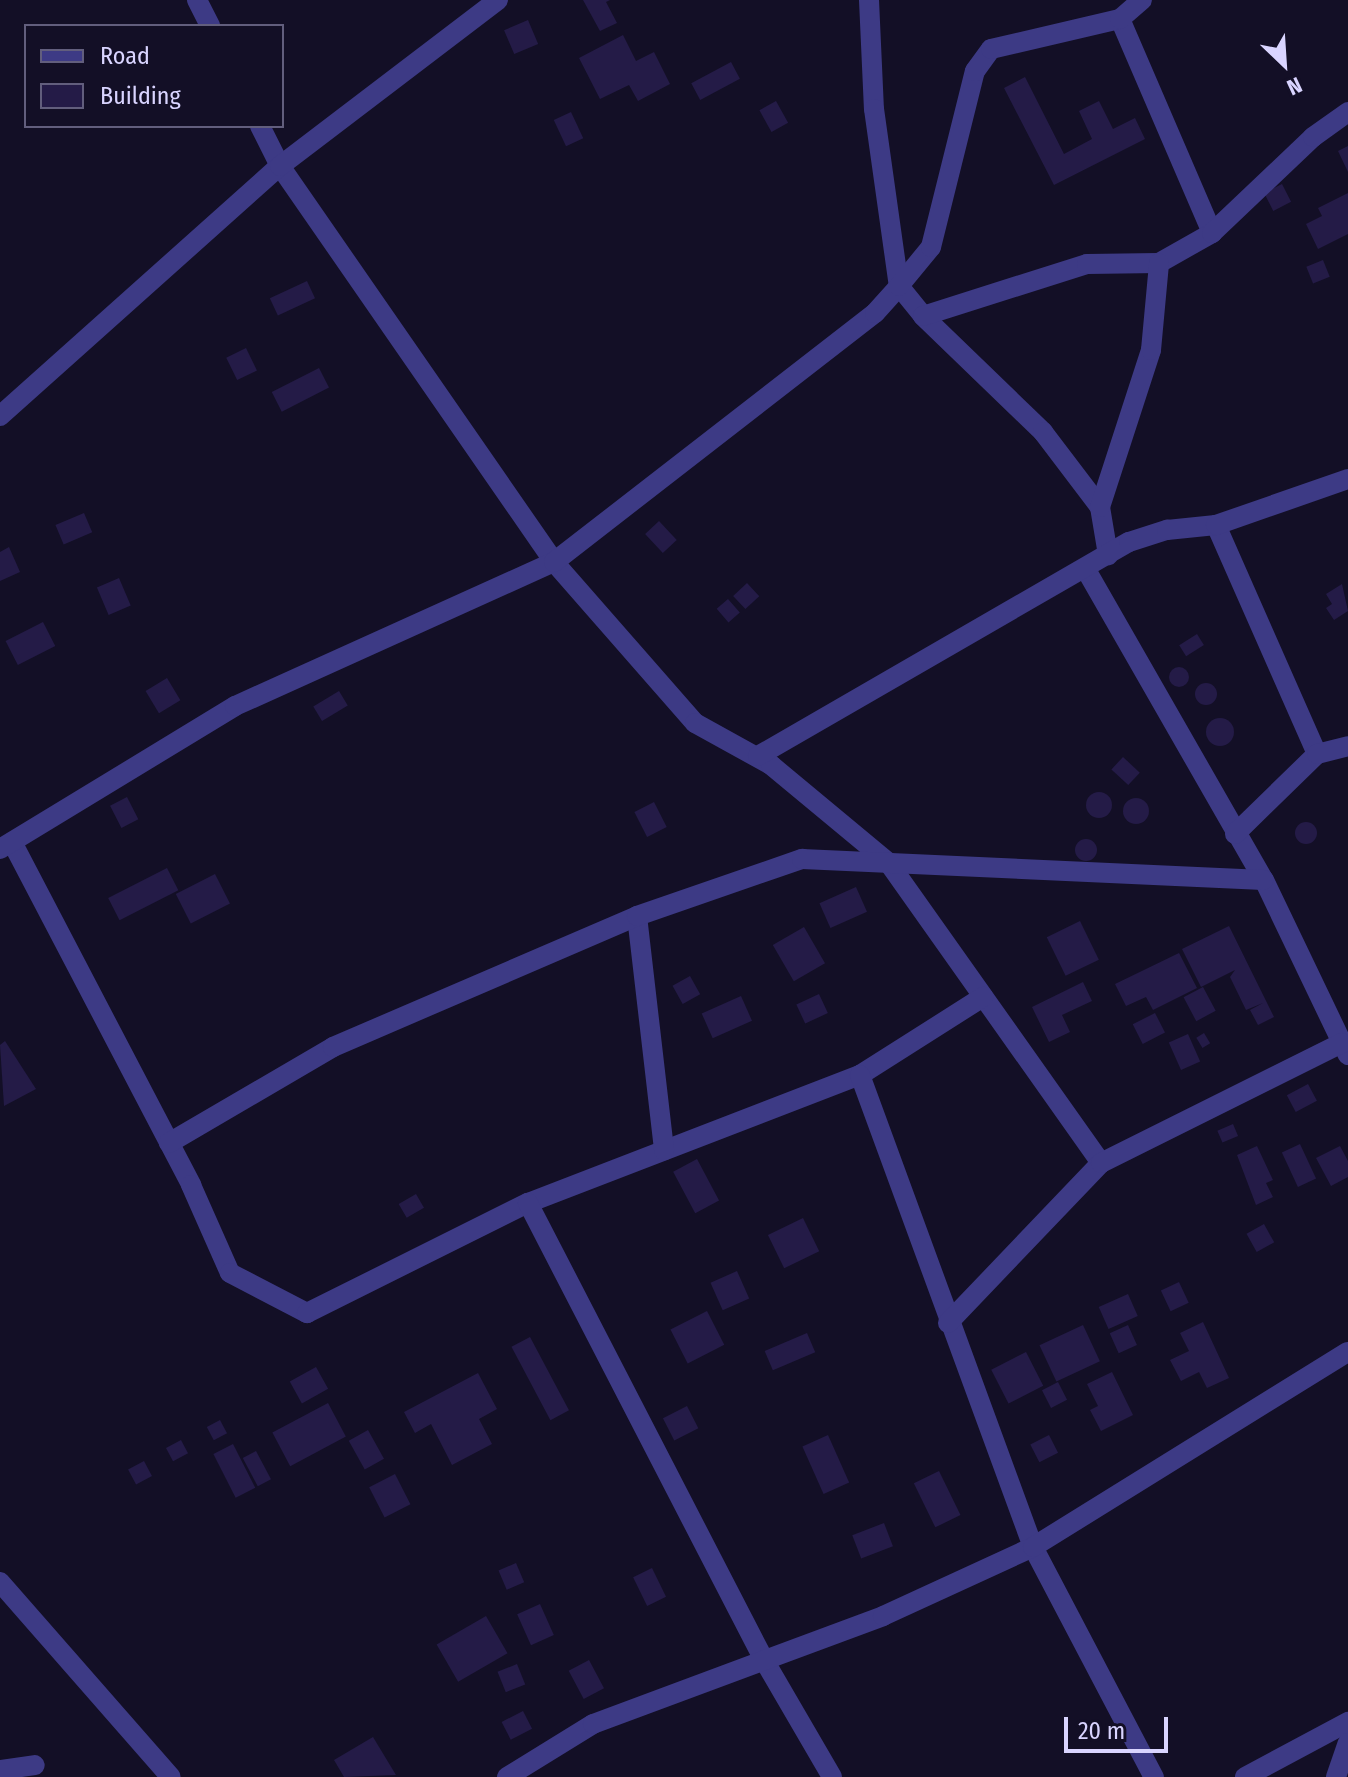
<!DOCTYPE html>
<html>
<head>
<meta charset="utf-8">
<style>
	body { margin:0 }
	#map { position:relative; width:1348px; height:1777px; overflow:hidden; background:#130f26; font-family:"Fira Sans Condensed",sans-serif }
	div>[style] { position:absolute }
	.building>* { inset:0; background:#241b47; transform-origin:0 0 }
	.round { border-radius:50% }
	.minor>* { height:20px; margin:-10px; padding:0 10px; transform-origin:10px; border-radius:10px; background:#3d3a85 }
	span { translate:-50% -50%; white-space:nowrap; text-align:center; line-height:1.15; -webkit-text-stroke:6px #130f26; paint-order:stroke }
	.legend { position:absolute; left:24px; top:24px; width:260px; height:104px; box-sizing:border-box; background:#130f26; border:2px solid #625e7d; margin:0; padding:10px 14px; list-style:none; font-size:24px; color:#d9d4ff }
	.legend li { display:flex; align-items:center; gap:16px; height:40px }
	.legend b { width:40px; border:2px solid #625e7d }
	.north { position:absolute; left:1244px; top:24px; width:80px; height:80px; -webkit-text-stroke:6px #130f26; paint-order:stroke; rotate:155deg; font-size:22px; font-weight:700; line-height:32px; text-align:center; color:#d9d4ff }
	.north::after { content:''; display:block; margin:auto; width:28px; height:36px; background:#d9d4ff; clip-path:polygon(50% 0,100% 100%,50% 72%,0 100%) }
	.scale { position:absolute; left:1064px; top:1717px; width:104px; height:36px; box-sizing:border-box; border:4px solid #d9d4ff; border-top:0; padding-left:10px; font-size:24px; line-height:28px; white-space:nowrap; color:#d9d4ff; -webkit-text-stroke:6px #130f26; paint-order:stroke }
</style>
</head>
<body>
<div id="map">
	<div class="building">
		<div style="clip-path:polygon(583px 0,610px 0,606px 2px,617px 23px,600px 31px)"></div>
		<div style="left:528px;top:20px;width:26px;height:26px;rotate:67deg"></div>
		<div style="clip-path:polygon(623px 35px,636px 61px,654px 52px,670px 84px,638px 101px,629px 85px,600px 99px,579px 58px)"></div>
		<div style="left:731px;top:62px;width:19px;height:45px;rotate:62deg"></div>
		<div style="clip-path:polygon(1025px 77px,1064px 154px,1092px 139px,1079px 111px,1099px 101px,1113px 129px,1135px 118px,1145px 139px,1054px 185px,1004px 88px)"></div>
		<div style="left:776px;top:101px;width:25px;height:19px;rotate:61deg"></div>
		<div style="left:571px;top:112px;width:29px;height:19px;rotate:65deg"></div>
		<div style="clip-path:polygon(1348px 146px,1348px 172px,1338px 151px)"></div>
		<div style="left:1282px;top:184px;width:20px;height:20px;rotate:63deg"></div>
		<div style="clip-path:polygon(1348px 193px,1348px 234px,1318px 249px,1306px 224px,1322px 216px,1318px 208px)"></div>
		<div style="left:1323px;top:260px;width:18px;height:18px;rotate:68deg"></div>
		<div style="left:307px;top:281px;width:19px;height:41px;rotate:65deg"></div>
		<div style="left:246px;top:348px;width:25px;height:22px;rotate:64deg"></div>
		<div style="left:319px;top:368px;width:22px;height:53px;rotate:63deg"></div>
		<div style="left:84px;top:513px;width:21px;height:31px;rotate:67deg"></div>
		<div style="left:659px;top:521px;width:26px;height:19px;rotate:47deg"></div>
		<div style="clip-path:polygon(9px 547px,20px 572px,0 581px,0 552px)"></div>
		<div style="left:119px;top:578px;width:30px;height:24px;rotate:67deg"></div>
		<div style="left:747px;top:583px;width:18px;height:19px;rotate:47deg"></div>
		<div style="clip-path:polygon(1342px 584px,1348px 611px,1334px 620px,1326px 608px,1332px 604px,1326px 594px)"></div>
		<div style="left:728px;top:599px;width:18px;height:15px;rotate:49deg"></div>
		<div style="left:43px;top:622px;width:27px;height:42px;rotate:63deg"></div>
		<div style="left:1197px;top:634px;width:13px;height:21px;rotate:58deg"></div>
		<div class="round" style="left:1169px;top:667px;width:20px;height:20px"></div>
		<div style="left:167px;top:678px;width:26px;height:25px;rotate:59deg"></div>
		<div class="round" style="left:1195px;top:683px;width:22px;height:22px"></div>
		<div style="left:339px;top:691px;width:17px;height:30px;rotate:59deg"></div>
		<div class="round" style="left:1206px;top:718px;width:28px;height:28px"></div>
		<div style="left:1123px;top:757px;width:23px;height:17px;rotate:43deg"></div>
		<div class="round" style="left:1086px;top:792px;width:26px;height:26px"></div>
		<div style="left:127px;top:797px;width:25px;height:19px;rotate:63deg"></div>
		<div class="round" style="left:1123px;top:798px;width:26px;height:26px"></div>
		<div style="left:654px;top:802px;width:28px;height:22px;rotate:63deg"></div>
		<div class="round" style="left:1295px;top:822px;width:22px;height:22px"></div>
		<div class="round" style="left:1075px;top:839px;width:22px;height:22px"></div>
		<div style="left:167px;top:868px;width:25px;height:66px;rotate:63deg"></div>
		<div style="left:215px;top:874px;width:33px;height:44px;rotate:63deg"></div>
		<div style="left:856px;top:887px;width:27px;height:40px;rotate:66deg"></div>
		<div style="left:1080px;top:921px;width:43px;height:37px;rotate:64deg"></div>
		<div style="clip-path:polygon(1229px 926px,1274px 1017px,1258px 1025px,1250px 1010px,1263px 1003px,1246px 1010px,1230px 977px,1235px 970px,1201px 987px,1182px 949px)"></div>
		<div style="left:804px;top:927px;width:42px;height:36px;rotate:60deg"></div>
		<div style="clip-path:polygon(1179px 953px,1197px 988px,1153px 1010px,1146px 997px,1126px 1006px,1115px 984px)"></div>
		<div style="left:690px;top:976px;width:21px;height:20px;rotate:61deg"></div>
		<div style="clip-path:polygon(1083px 982px,1092px 1001px,1062px 1015px,1070px 1032px,1049px 1042px,1032px 1007px)"></div>
		<div style="left:1203px;top:987px;width:27px;height:22px;rotate:62deg"></div>
		<div style="left:819px;top:994px;width:21px;height:25px;rotate:65deg"></div>
		<div style="left:741px;top:996px;width:27px;height:43px;rotate:66deg"></div>
		<div style="left:1155px;top:1013px;width:22px;height:25px;rotate:63deg"></div>
		<div style="left:1204px;top:1033px;width:12px;height:9px;rotate:59deg"></div>
		<div style="left:1188px;top:1034px;width:30px;height:21px;rotate:66deg"></div>
		<div style="clip-path:polygon(5px 1041px,36px 1089px,4px 1106px,0 1045px)"></div>
		<div style="left:1308px;top:1084px;width:19px;height:24px;rotate:62deg"></div>
		<div style="left:1233px;top:1124px;width:13px;height:17px;rotate:67deg"></div>
		<div style="left:1300px;top:1144px;width:38px;height:20px;rotate:65deg"></div>
		<div style="clip-path:polygon(1257px 1146px,1273px 1180px,1266px 1183px,1273px 1197px,1256px 1205px,1237px 1155px)"></div>
		<div style="clip-path:polygon(1340px 1146px,1348px 1161px,1348px 1177px,1331px 1186px,1316px 1158px)"></div>
		<div style="left:697px;top:1159px;width:47px;height:27px;rotate:62deg"></div>
		<div style="left:416px;top:1194px;width:16px;height:20px;rotate:60deg"></div>
		<div style="left:803px;top:1218px;width:37px;height:39px;rotate:64deg"></div>
		<div style="left:1264px;top:1224px;width:21px;height:20px;rotate:61deg"></div>
		<div style="left:737px;top:1271px;width:30px;height:29px;rotate:66deg"></div>
		<div style="left:1179px;top:1282px;width:23px;height:20px;rotate:65deg"></div>
		<div style="left:1128px;top:1294px;width:24px;height:32px;rotate:66deg"></div>
		<div style="left:707px;top:1311px;width:38px;height:41px;rotate:63deg"></div>
		<div style="clip-path:polygon(1203px 1322px,1229px 1378px,1207px 1388px,1199px 1372px,1181px 1381px,1170px 1360px,1189px 1351px,1180px 1333px)"></div>
		<div style="left:1083px;top:1325px;width:40px;height:48px;rotate:65deg"></div>
		<div style="left:1128px;top:1325px;width:22px;height:20px;rotate:66deg"></div>
		<div style="left:807px;top:1333px;width:21px;height:46px;rotate:67deg"></div>
		<div style="left:530px;top:1337px;width:83px;height:21px;rotate:62deg"></div>
		<div style="left:1026px;top:1352px;width:38px;height:39px;rotate:63deg"></div>
		<div style="left:316px;top:1367px;width:25px;height:30px;rotate:61deg"></div>
		<div style="clip-path:polygon(1112px 1372px,1133px 1415px,1101px 1431px,1090px 1410px,1098px 1406px,1087px 1384px)"></div>
		<div style="clip-path:polygon(478px 1373px,497px 1409px,479px 1419px,492px 1444px,452px 1465px,431px 1424px,415px 1433px,404px 1412px)"></div>
		<div style="left:1058px;top:1382px;width:20px;height:18px;rotate:63deg"></div>
		<div style="left:328px;top:1403px;width:38px;height:63px;rotate:62deg"></div>
		<div style="left:687px;top:1406px;width:25px;height:27px;rotate:63deg"></div>
		<div style="left:220px;top:1420px;width:15px;height:15px;rotate:62deg"></div>
		<div style="left:368px;top:1430px;width:33px;height:22px;rotate:61deg"></div>
		<div style="left:828px;top:1435px;width:52px;height:28px;rotate:66deg"></div>
		<div style="left:1049px;top:1435px;width:20px;height:21px;rotate:63deg"></div>
		<div style="left:181px;top:1440px;width:15px;height:17px;rotate:62deg"></div>
		<div style="left:233px;top:1444px;width:49px;height:22px;rotate:63deg"></div>
		<div style="left:256px;top:1451px;width:32px;height:15px;rotate:62deg"></div>
		<div style="left:144px;top:1461px;width:17px;height:18px;rotate:62deg"></div>
		<div style="left:939px;top:1471px;width:49px;height:28px;rotate:64deg"></div>
		<div style="left:395px;top:1474px;width:34px;height:29px;rotate:63deg"></div>
		<div style="left:884px;top:1523px;width:25px;height:34px;rotate:69deg"></div>
		<div style="left:516px;top:1563px;width:21px;height:19px;rotate:67deg"></div>
		<div style="left:652px;top:1568px;width:32px;height:21px;rotate:64deg"></div>
		<div style="left:540px;top:1604px;width:34px;height:25px;rotate:66deg"></div>
		<div style="left:486px;top:1616px;width:43px;height:57px;rotate:60deg"></div>
		<div style="left:589px;top:1660px;width:32px;height:23px;rotate:62deg"></div>
		<div style="left:517px;top:1664px;width:22px;height:21px;rotate:68deg"></div>
		<div style="left:523px;top:1711px;width:20px;height:24px;rotate:63deg"></div>
		<div style="clip-path:polygon(373px 1737px,396px 1775px,344px 1777px,334px 1760px)"></div>
	</div>
	<div class="minor">
		<div style="left:197px;top:0;width:29px;rotate:63deg"></div>
		<div style="left:869px;top:0;width:109px;rotate:87.4deg"></div>
		<div style="left:874px;top:109px;width:179px;rotate:82deg"></div>
		<div style="left:899px;top:286px;width:38px;rotate:51deg"></div>
		<div style="left:923px;top:316px;width:167px;rotate:44deg"></div>
		<div style="left:1043px;top:432px;width:94px;rotate:52.8deg"></div>
		<div style="left:1100px;top:507px;width:49px;rotate:80.5deg"></div>
		<div style="left:1120px;top:19px;width:233px;rotate:66.7deg"></div>
		<div style="left:260px;top:126px;width:45px;rotate:63.4deg"></div>
		<div style="left:280px;top:166px;width:482px;rotate:55.3deg"></div>
		<div style="left:554px;top:562px;width:214px;rotate:48.8deg"></div>
		<div style="left:695px;top:723px;width:87px;rotate:28.9deg"></div>
		<div style="left:771px;top:765px;width:152px;rotate:39.7deg"></div>
		<div style="left:888px;top:862px;width:369px;rotate:54.7deg"></div>
		<div style="left:923px;top:316px;width:172px;rotate:-17.6deg"></div>
		<div style="left:1087px;top:264px;width:72px;rotate:-0.8deg"></div>
		<div style="left:1159px;top:263px;width:61px;rotate:-29.5deg"></div>
		<div style="left:1212px;top:233px;width:139px;rotate:-43.5deg"></div>
		<div style="left:1313px;top:137px;width:43px;rotate:-35.5deg"></div>
		<div style="left:0;top:416px;width:375px;rotate:-41.8deg"></div>
		<div style="left:280px;top:166px;width:274px;rotate:-37.3deg"></div>
		<div style="left:1100px;top:507px;width:165px;rotate:-72deg"></div>
		<div style="left:1151px;top:350px;width:87px;rotate:-84.7deg"></div>
		<div style="left:1216px;top:525px;width:250px;rotate:66.2deg"></div>
		<div style="left:1085px;top:568px;width:360px;rotate:60.2deg"></div>
		<div style="left:1264px;top:880px;width:194px;rotate:64.4deg"></div>
		<div style="left:758px;top:756px;width:428px;rotate:-30deg"></div>
		<div style="left:1129px;top:542px;width:40px;rotate:-18deg"></div>
		<div style="left:1167px;top:530px;width:49px;rotate:-5.8deg"></div>
		<div style="left:1216px;top:525px;width:140px;rotate:-19.2deg"></div>
		<div style="left:1235px;top:834px;width:115px;rotate:-44.3deg"></div>
		<div style="left:1317px;top:754px;width:32px;rotate:-14deg"></div>
		<div style="left:12px;top:842px;width:387px;rotate:62.4deg"></div>
		<div style="left:191px;top:1185px;width:96px;rotate:66.1deg"></div>
		<div style="left:230px;top:1273px;width:87px;rotate:27.5deg"></div>
		<div style="left:307px;top:1313px;width:247px;rotate:-26.5deg"></div>
		<div style="left:528px;top:1203px;width:356px;rotate:-21.1deg"></div>
		<div style="left:860px;top:1075px;width:146px;rotate:-32.4deg"></div>
		<div style="left:0;top:849px;width:275px;rotate:-31.3deg"></div>
		<div style="left:235px;top:706px;width:350px;rotate:-24.3deg"></div>
		<div style="left:554px;top:562px;width:406px;rotate:-37.8deg"></div>
		<div style="left:875px;top:313px;width:36px;rotate:-48deg"></div>
		<div style="left:899px;top:286px;width:50px;rotate:-50.6deg"></div>
		<div style="left:931px;top:247px;width:181px;rotate:-76deg"></div>
		<div style="left:975px;top:71px;width:27px;rotate:-54deg"></div>
		<div style="left:991px;top:49px;width:132px;rotate:-13.1deg"></div>
		<div style="left:1120px;top:19px;width:29px;rotate:-41deg"></div>
		<div style="left:637px;top:916px;width:236px;rotate:83.4deg"></div>
		<div style="left:860px;top:1075px;width:503px;rotate:69.87deg"></div>
		<div style="left:1033px;top:1547px;width:260px;rotate:62.3deg"></div>
		<div style="left:169px;top:1143px;width:190px;rotate:-30.3deg"></div>
		<div style="left:333px;top:1047px;width:331px;rotate:-23.3deg"></div>
		<div style="left:637px;top:916px;width:175px;rotate:-19.1deg"></div>
		<div style="left:802px;top:859px;width:462px;rotate:2.6deg"></div>
		<div style="left:528px;top:1203px;width:514px;rotate:62.69deg"></div>
		<div style="left:764px;top:1660px;width:135px;rotate:59.8deg"></div>
		<div style="left:948px;top:1323px;width:221px;rotate:-46.3deg"></div>
		<div style="left:1101px;top:1163px;width:269px;rotate:-26.5deg"></div>
		<div style="left:0;top:1582px;width:259px;rotate:48.8deg"></div>
		<div style="left:0;top:1770px;width:35px;rotate:-8deg"></div>
		<div style="left:507px;top:1777px;width:101px;rotate:-31.6deg"></div>
		<div style="left:593px;top:1724px;width:309px;rotate:-20.4deg"></div>
		<div style="left:883px;top:1616px;width:165px;rotate:-24.7deg"></div>
		<div style="left:1033px;top:1547px;width:370px;rotate:-31.8deg"></div>
		<div style="left:1245px;top:1777px;width:117px;rotate:-28.1deg"></div>
		<div style="left:1336px;top:1777px;width:36px;rotate:-71deg"></div>
	</div>
	<ul class="legend">
	<li><b style="height:10px;background:#3d3a85"></b>Road</li>
	<li><b style="height:22px;background:#241b47"></b>Building</li>
	</ul>
	<div class="north">N</div>
	<div class="scale">20 m</div>
</div>
</body>
</html>
